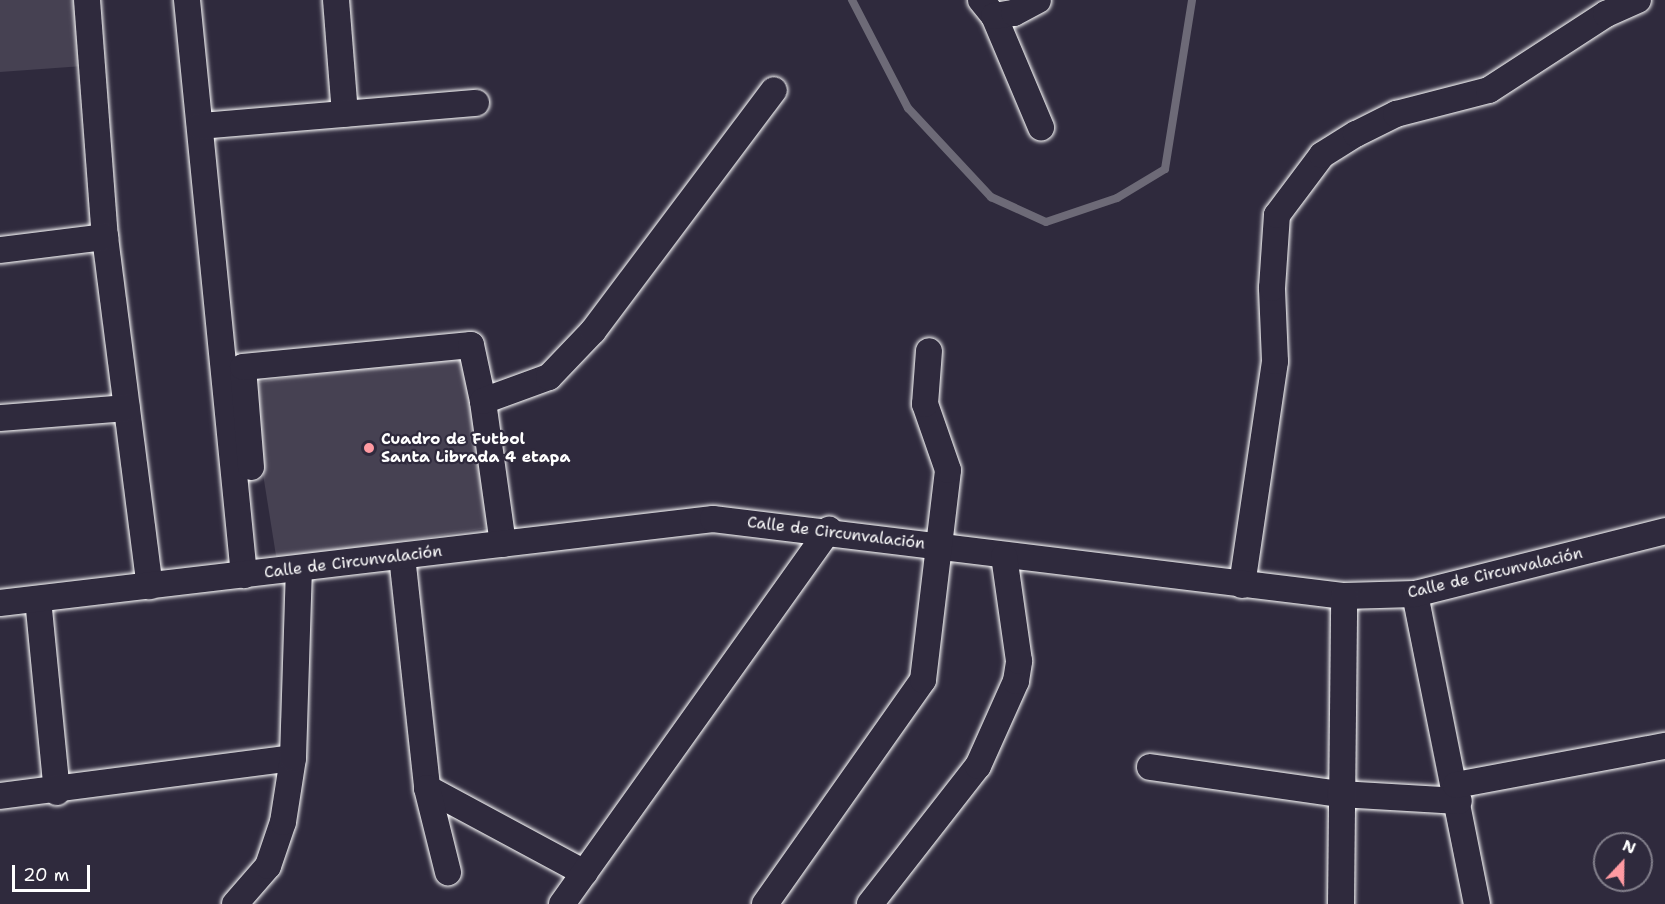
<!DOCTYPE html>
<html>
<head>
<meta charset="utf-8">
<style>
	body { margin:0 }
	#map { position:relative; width:1665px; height:904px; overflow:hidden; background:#2f2a3d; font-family:"Shantell Sans",sans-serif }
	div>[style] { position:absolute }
	.green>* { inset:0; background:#464152; transform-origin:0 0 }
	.stream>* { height:8px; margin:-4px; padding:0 4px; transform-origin:4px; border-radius:4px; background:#6d6a77 }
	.roads { filter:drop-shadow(0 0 2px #fff) drop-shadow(0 0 2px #fff) }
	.minor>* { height:26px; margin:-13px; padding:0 13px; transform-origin:13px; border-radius:13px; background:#2f2a3d }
	.dots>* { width:16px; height:16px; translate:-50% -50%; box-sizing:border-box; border:3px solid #2f2a3d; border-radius:50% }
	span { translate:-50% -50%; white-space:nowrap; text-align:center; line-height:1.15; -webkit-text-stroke:4.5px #2f2a3d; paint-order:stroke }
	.poi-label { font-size:16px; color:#fff; font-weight:700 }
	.left { translate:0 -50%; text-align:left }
	.street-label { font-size:16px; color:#fff }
	.north { position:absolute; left:1593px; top:832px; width:60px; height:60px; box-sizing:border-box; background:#2f2a3d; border:2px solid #827f8b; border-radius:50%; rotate:22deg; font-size:16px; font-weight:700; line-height:24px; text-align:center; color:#fff }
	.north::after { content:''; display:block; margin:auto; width:21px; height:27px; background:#ff9aa2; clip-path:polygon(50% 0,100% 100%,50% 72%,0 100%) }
	.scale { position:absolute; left:12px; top:865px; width:78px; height:27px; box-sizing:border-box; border:3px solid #fff; border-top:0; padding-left:8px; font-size:18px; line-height:21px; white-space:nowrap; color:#fff; -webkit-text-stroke:4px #2f2a3d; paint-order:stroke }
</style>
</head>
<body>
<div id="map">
	<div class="green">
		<div style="clip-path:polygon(0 0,92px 0,97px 65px,0 72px)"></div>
		<div style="left:467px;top:349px;width:180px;height:221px;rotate:81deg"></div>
	</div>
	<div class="stream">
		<div style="left:852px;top:0;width:122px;rotate:62.6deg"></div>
		<div style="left:908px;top:108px;width:122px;rotate:47deg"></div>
		<div style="left:991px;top:197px;width:60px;rotate:24.4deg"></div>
		<div style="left:1046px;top:222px;width:75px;rotate:-18.7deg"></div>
		<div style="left:1117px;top:198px;width:56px;rotate:-31.1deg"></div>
		<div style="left:1165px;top:169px;width:171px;rotate:-80.9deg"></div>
	</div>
	<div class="roads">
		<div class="minor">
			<div style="left:87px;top:0;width:238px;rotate:85.7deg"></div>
			<div style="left:105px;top:237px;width:352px;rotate:82.7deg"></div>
			<div style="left:187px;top:0;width:578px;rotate:84.34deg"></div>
			<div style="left:336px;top:0;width:114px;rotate:85.5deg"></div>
			<div style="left:981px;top:0;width:21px;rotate:51deg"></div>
			<div style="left:994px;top:16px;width:121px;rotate:67.1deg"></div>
			<div style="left:994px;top:16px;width:20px;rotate:-9deg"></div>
			<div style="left:1014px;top:13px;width:27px;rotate:-28deg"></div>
			<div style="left:200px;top:126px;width:277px;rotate:-4.8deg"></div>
			<div style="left:0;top:250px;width:106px;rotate:-7.1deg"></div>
			<div style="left:0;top:418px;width:127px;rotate:-4.5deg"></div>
			<div style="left:251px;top:467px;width:100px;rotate:-94.6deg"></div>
			<div style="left:243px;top:367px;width:229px;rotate:-5.5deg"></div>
			<div style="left:471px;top:345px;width:57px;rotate:77.9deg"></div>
			<div style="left:503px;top:544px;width:144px;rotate:-98deg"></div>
			<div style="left:483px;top:401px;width:70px;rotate:-20deg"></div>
			<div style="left:549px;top:377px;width:64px;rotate:-46.3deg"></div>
			<div style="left:593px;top:331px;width:301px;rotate:-53.1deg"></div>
			<div style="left:402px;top:556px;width:233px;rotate:83.8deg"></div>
			<div style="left:427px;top:788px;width:179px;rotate:28.3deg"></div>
			<div style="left:1242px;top:585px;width:226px;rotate:-81.6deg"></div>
			<div style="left:1275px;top:361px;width:73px;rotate:-92.4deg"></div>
			<div style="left:1272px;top:288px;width:73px;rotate:-86.1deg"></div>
			<div style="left:1277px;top:215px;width:75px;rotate:-53.1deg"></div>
			<div style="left:1322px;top:155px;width:40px;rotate:-32deg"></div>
			<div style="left:1356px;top:134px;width:45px;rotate:-26.6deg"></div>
			<div style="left:1396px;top:114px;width:96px;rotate:-14.5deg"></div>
			<div style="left:1489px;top:90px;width:140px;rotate:-33deg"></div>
			<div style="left:1606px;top:14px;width:35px;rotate:-24deg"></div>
			<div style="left:1415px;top:594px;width:316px;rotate:78.7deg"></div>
			<div style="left:38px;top:599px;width:194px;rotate:84.4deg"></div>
			<div style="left:0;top:603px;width:718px;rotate:-6.72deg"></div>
			<div style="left:713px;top:519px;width:636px;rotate:6.96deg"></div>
			<div style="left:1344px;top:596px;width:71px;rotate:-1.6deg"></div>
			<div style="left:1415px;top:594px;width:258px;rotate:-14.1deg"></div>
			<div style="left:1150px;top:767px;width:192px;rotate:8.1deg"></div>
			<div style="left:1340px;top:794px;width:119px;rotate:3.4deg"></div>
			<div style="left:1456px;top:785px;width:213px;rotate:-10.6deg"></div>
			<div style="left:427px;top:788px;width:87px;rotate:76deg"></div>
			<div style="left:0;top:796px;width:295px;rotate:-7.4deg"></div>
			<div style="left:235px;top:904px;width:50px;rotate:-49deg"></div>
			<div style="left:268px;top:866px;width:46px;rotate:-71.2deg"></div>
			<div style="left:283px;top:822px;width:65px;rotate:-81.1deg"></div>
			<div style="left:293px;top:758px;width:189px;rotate:-88.2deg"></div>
			<div style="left:562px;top:904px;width:460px;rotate:-54.5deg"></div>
			<div style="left:765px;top:904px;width:274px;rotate:-54.8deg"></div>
			<div style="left:923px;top:680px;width:211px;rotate:-83.2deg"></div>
			<div style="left:948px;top:470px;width:70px;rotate:-109.2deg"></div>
			<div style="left:925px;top:404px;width:53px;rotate:-85.7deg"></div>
			<div style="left:870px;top:904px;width:175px;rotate:-52deg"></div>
			<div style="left:978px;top:766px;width:93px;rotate:-65.9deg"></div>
			<div style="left:1016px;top:681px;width:20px;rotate:-81deg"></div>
			<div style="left:1019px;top:661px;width:106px;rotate:-98.1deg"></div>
			<div style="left:1341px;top:904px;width:308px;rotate:-89.4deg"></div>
		</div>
	</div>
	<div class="dots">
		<div style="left:369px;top:448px;background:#ff9aa2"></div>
	</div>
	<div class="poi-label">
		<span class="left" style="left:381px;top:448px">Cuadro de Futbol<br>Santa Librada 4 etapa</span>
	</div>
	<div class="street-label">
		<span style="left:836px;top:533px;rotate:7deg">Calle de Circunvalación</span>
		<span style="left:353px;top:562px;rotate:-7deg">Calle de Circunvalación</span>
		<span style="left:1495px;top:573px;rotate:-13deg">Calle de Circunvalación</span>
	</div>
	<div class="north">N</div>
	<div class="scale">20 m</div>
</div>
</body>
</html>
